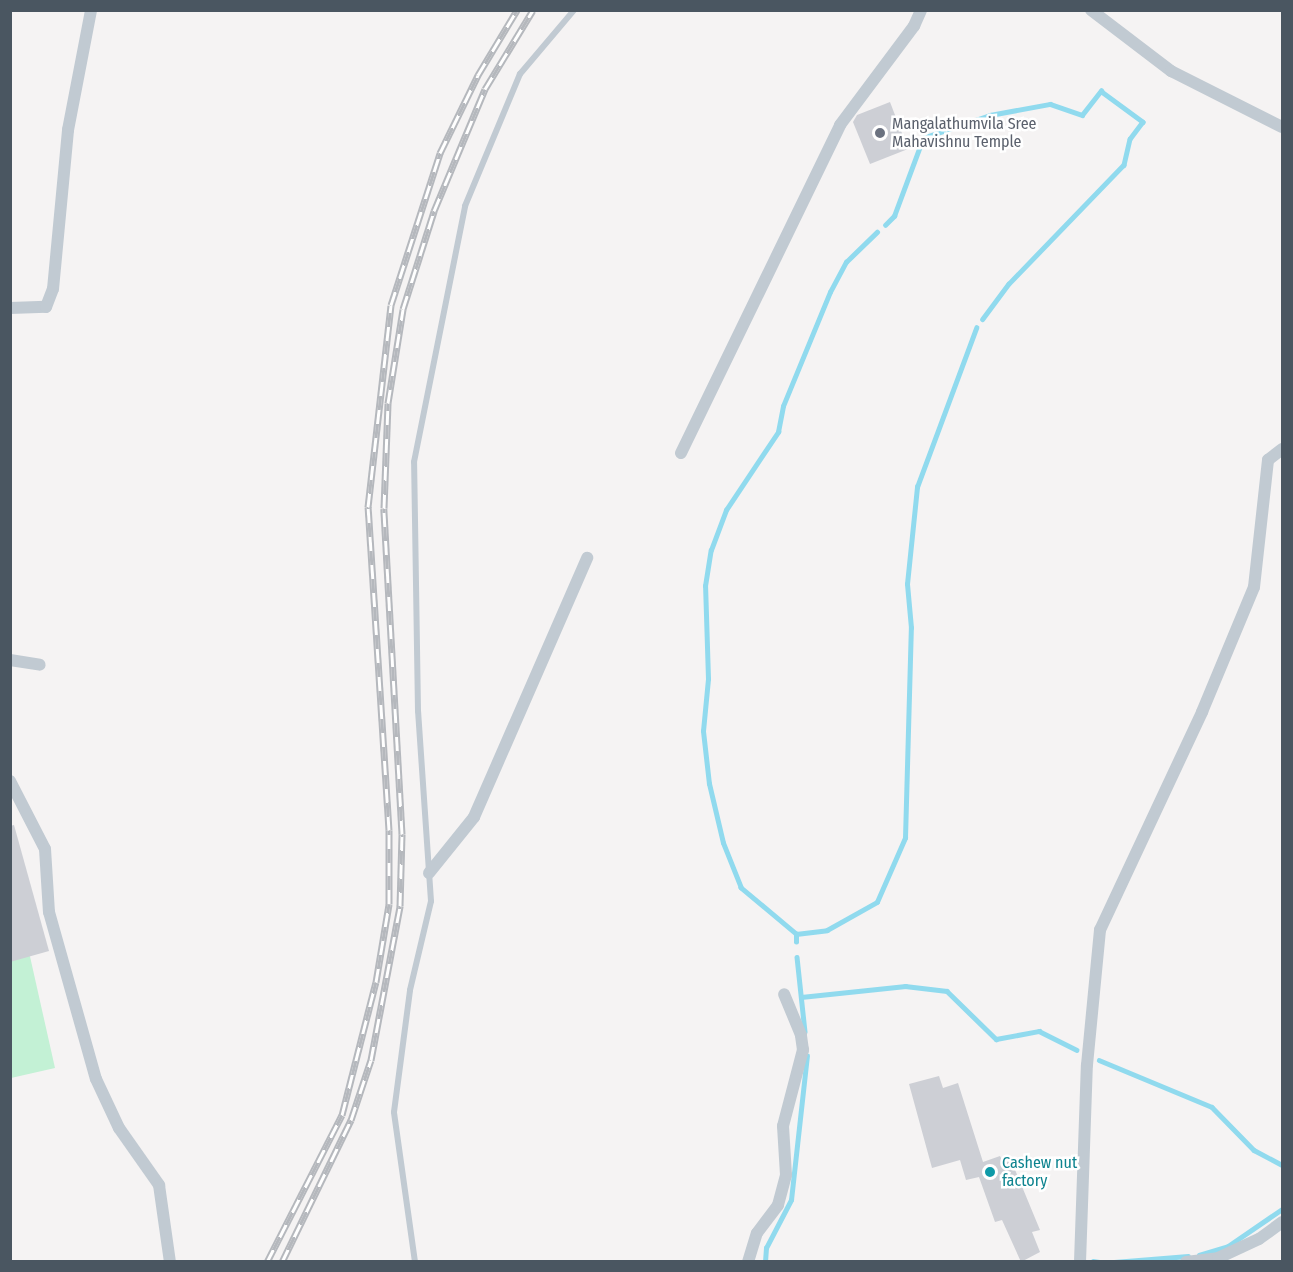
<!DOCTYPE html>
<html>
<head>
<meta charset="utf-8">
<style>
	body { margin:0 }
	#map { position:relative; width:1293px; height:1272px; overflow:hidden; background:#f5f3f3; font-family:"Fira Sans Condensed",sans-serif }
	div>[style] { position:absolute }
	.green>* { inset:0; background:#c3f1d5 }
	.stream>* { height:4.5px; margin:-2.25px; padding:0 2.25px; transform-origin:2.25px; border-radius:2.25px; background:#90daee }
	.building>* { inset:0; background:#cdcfd5 }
	.lane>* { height:6px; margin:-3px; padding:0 3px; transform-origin:3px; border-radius:3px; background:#c1cad2 }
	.street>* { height:12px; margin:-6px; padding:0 6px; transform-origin:6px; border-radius:6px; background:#c1cad2 }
	.rail>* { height:7px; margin-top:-3.5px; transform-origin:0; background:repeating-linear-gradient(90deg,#fff 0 14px,#b5b8bd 0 28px); box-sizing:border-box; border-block:2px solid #b5b8bd }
	.dots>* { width:16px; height:16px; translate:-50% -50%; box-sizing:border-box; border:3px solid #fff; border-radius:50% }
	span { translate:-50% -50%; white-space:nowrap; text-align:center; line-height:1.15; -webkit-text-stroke:5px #fff; paint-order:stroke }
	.worship-label { font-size:16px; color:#5b616d }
	.left { translate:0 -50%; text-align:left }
	.culture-label { font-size:16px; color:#0d838f }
	.frame { position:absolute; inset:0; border:12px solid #4a5661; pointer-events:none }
</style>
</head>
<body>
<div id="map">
	<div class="green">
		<div style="clip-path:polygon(29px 952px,55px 1068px,11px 1078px,11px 956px)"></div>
	</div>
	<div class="stream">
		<div style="left:885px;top:225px;width:13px;rotate:-45deg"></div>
		<div style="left:894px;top:216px;width:83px;rotate:-69.6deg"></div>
		<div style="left:923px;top:138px;width:71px;rotate:-18.9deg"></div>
		<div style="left:990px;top:115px;width:61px;rotate:-10.4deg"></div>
		<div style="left:1050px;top:104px;width:34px;rotate:19deg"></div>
		<div style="left:1082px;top:115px;width:31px;rotate:-52deg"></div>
		<div style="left:1101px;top:91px;width:52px;rotate:36.4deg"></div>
		<div style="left:1143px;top:122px;width:21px;rotate:127deg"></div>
		<div style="left:1130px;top:139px;width:27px;rotate:103deg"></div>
		<div style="left:1124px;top:165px;width:165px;rotate:134deg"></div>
		<div style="left:1009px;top:284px;width:44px;rotate:126.6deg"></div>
		<div style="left:796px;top:934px;width:72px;rotate:-140.1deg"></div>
		<div style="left:741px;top:888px;width:48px;rotate:-111.8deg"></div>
		<div style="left:723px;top:843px;width:61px;rotate:-103.3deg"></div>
		<div style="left:709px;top:784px;width:53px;rotate:-96.5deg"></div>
		<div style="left:703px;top:731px;width:52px;rotate:-84.5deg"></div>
		<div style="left:708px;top:679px;width:93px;rotate:-91.8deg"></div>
		<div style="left:705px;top:586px;width:36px;rotate:-81deg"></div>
		<div style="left:711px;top:550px;width:43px;rotate:-69.4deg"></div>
		<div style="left:726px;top:510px;width:94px;rotate:-56.3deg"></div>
		<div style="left:778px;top:432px;width:26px;rotate:-79deg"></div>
		<div style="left:783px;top:406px;width:123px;rotate:-67.6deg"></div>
		<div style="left:830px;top:292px;width:34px;rotate:-62deg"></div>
		<div style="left:846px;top:262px;width:43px;rotate:-44.1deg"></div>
		<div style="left:796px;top:942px;width:8px;rotate:-90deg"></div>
		<div style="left:796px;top:934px;width:31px;rotate:-7deg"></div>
		<div style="left:827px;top:930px;width:57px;rotate:-29.2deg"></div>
		<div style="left:877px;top:902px;width:70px;rotate:-66.4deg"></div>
		<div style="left:905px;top:838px;width:210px;rotate:-88.4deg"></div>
		<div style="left:911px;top:628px;width:44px;rotate:-95.2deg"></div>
		<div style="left:907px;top:584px;width:98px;rotate:-84.1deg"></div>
		<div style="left:917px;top:487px;width:170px;rotate:-69.6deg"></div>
		<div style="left:797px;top:957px;width:75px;rotate:83.9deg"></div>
		<div style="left:801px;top:997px;width:105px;rotate:-6deg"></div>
		<div style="left:905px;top:986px;width:42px;rotate:6.8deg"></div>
		<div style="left:947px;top:991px;width:69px;rotate:44.4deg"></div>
		<div style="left:996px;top:1039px;width:44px;rotate:-10.5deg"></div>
		<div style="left:1039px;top:1031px;width:42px;rotate:26.6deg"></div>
		<div style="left:1099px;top:1060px;width:122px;rotate:22.6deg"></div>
		<div style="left:1212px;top:1107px;width:60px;rotate:45.7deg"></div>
		<div style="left:1254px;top:1150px;width:32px;rotate:28deg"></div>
		<div style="left:1199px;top:1255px;width:30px;rotate:-17deg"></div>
		<div style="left:1228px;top:1246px;width:65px;rotate:-34.4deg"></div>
		<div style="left:1093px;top:1261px;width:6px;rotate:9deg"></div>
		<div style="left:765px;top:1262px;width:14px;rotate:-86deg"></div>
		<div style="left:766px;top:1248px;width:54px;rotate:-62.5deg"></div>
		<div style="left:791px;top:1200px;width:145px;rotate:-83.7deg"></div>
		<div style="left:1114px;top:1262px;width:74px;rotate:-4.6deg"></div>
	</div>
	<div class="building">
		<div style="clip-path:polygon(890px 102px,908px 149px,870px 164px,853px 122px,857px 115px)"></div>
		<div style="clip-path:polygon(14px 825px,49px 951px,10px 962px,10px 826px)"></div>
		<div style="clip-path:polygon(939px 1076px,943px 1088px,958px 1083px,983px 1162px,1000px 1156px,1004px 1164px,1011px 1160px,1040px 1230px,1032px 1232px,1040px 1252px,1021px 1262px,1002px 1220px,995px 1222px,979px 1177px,966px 1180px,960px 1160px,932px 1168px,909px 1084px)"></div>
	</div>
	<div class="lane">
		<div style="left:415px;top:1262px;width:151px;rotate:-98deg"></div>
		<div style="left:394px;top:1112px;width:123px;rotate:-82.5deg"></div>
		<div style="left:410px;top:990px;width:91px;rotate:-76.7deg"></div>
		<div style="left:431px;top:901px;width:190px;rotate:-93.9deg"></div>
		<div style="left:418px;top:711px;width:249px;rotate:-90.9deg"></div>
		<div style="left:414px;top:462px;width:261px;rotate:-78.7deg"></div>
		<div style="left:465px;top:206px;width:143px;rotate:-67.4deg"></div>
		<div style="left:520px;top:74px;width:84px;rotate:-49.8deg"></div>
	</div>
	<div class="street">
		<div style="left:1091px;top:10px;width:101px;rotate:37.3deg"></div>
		<div style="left:1171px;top:71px;width:124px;rotate:26.8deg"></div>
		<div style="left:10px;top:308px;width:36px;rotate:-2deg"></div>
		<div style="left:46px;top:307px;width:19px;rotate:-69deg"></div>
		<div style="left:53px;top:289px;width:160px;rotate:-84.6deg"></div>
		<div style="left:68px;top:130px;width:122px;rotate:-79.1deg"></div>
		<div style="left:681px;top:453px;width:365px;rotate:-64.1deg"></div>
		<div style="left:840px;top:125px;width:124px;rotate:-53.2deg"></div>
		<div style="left:914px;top:26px;width:17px;rotate:-66deg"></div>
		<div style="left:10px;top:660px;width:30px;rotate:9deg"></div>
		<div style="left:10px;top:781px;width:76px;rotate:62.8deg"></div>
		<div style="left:45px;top:849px;width:63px;rotate:86.4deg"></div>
		<div style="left:49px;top:912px;width:173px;rotate:74.3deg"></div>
		<div style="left:96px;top:1079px;width:54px;rotate:64.9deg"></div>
		<div style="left:119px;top:1128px;width:70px;rotate:54.9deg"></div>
		<div style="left:159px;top:1185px;width:78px;rotate:81.9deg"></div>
		<div style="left:429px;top:873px;width:72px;rotate:-51.2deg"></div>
		<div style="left:474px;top:817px;width:283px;rotate:-66.4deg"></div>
		<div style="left:748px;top:1262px;width:30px;rotate:-73deg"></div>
		<div style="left:757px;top:1233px;width:35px;rotate:-53deg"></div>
		<div style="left:778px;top:1205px;width:31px;rotate:-75deg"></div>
		<div style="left:786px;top:1175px;width:49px;rotate:-93.5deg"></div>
		<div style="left:783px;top:1126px;width:79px;rotate:-75.3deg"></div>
		<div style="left:803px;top:1050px;width:15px;rotate:-98deg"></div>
		<div style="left:801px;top:1035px;width:44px;rotate:-112.5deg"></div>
		<div style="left:1080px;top:1262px;width:197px;rotate:-88deg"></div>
		<div style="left:1087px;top:1065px;width:136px;rotate:-84.5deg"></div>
		<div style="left:1100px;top:930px;width:241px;rotate:-64.9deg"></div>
		<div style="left:1202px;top:712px;width:135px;rotate:-67.4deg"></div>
		<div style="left:1254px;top:587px;width:128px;rotate:-83.7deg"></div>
		<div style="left:1268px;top:460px;width:18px;rotate:-38deg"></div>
		<div style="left:1186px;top:1262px;width:32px;rotate:-7deg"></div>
		<div style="left:1218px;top:1258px;width:45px;rotate:-24.9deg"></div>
		<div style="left:1259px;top:1239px;width:29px;rotate:-36deg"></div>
	</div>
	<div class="rail">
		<div style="left:267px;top:1262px;width:165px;rotate:-63deg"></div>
		<div style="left:342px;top:1115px;width:137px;rotate:-75.7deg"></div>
		<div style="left:376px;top:982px;width:79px;rotate:-80.5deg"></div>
		<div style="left:389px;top:904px;width:74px;rotate:-90deg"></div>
		<div style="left:389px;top:830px;width:324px;rotate:-93.7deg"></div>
		<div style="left:368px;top:507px;width:203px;rotate:-83.5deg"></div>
		<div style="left:391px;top:305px;width:160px;rotate:-72.1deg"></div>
		<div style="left:440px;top:153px;width:87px;rotate:-64deg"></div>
		<div style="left:478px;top:75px;width:76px;rotate:-59deg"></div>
		<div style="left:282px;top:1262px;width:158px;rotate:-64.1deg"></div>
		<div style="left:351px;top:1120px;width:63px;rotate:-71.6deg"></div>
		<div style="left:371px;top:1060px;width:157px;rotate:-79.3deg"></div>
		<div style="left:400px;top:906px;width:72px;rotate:-88.4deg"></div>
		<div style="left:402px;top:834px;width:326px;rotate:-93.2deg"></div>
		<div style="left:384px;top:508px;width:105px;rotate:-87.8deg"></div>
		<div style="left:388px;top:403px;width:95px;rotate:-80.9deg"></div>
		<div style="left:403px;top:309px;width:103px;rotate:-72.4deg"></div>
		<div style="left:434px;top:211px;width:132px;rotate:-67.3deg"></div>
		<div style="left:485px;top:89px;width:92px;rotate:-58.7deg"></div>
	</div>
	<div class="dots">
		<div style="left:880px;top:133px;background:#6b7280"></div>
		<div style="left:990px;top:1172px;background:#0f9aa8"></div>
	</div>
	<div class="worship-label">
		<span class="left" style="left:892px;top:133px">Mangalathumvila Sree<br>Mahavishnu Temple</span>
	</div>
	<div class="culture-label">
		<span class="left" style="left:1002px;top:1172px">Cashew nut<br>factory</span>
	</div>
	<div class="frame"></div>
</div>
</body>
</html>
